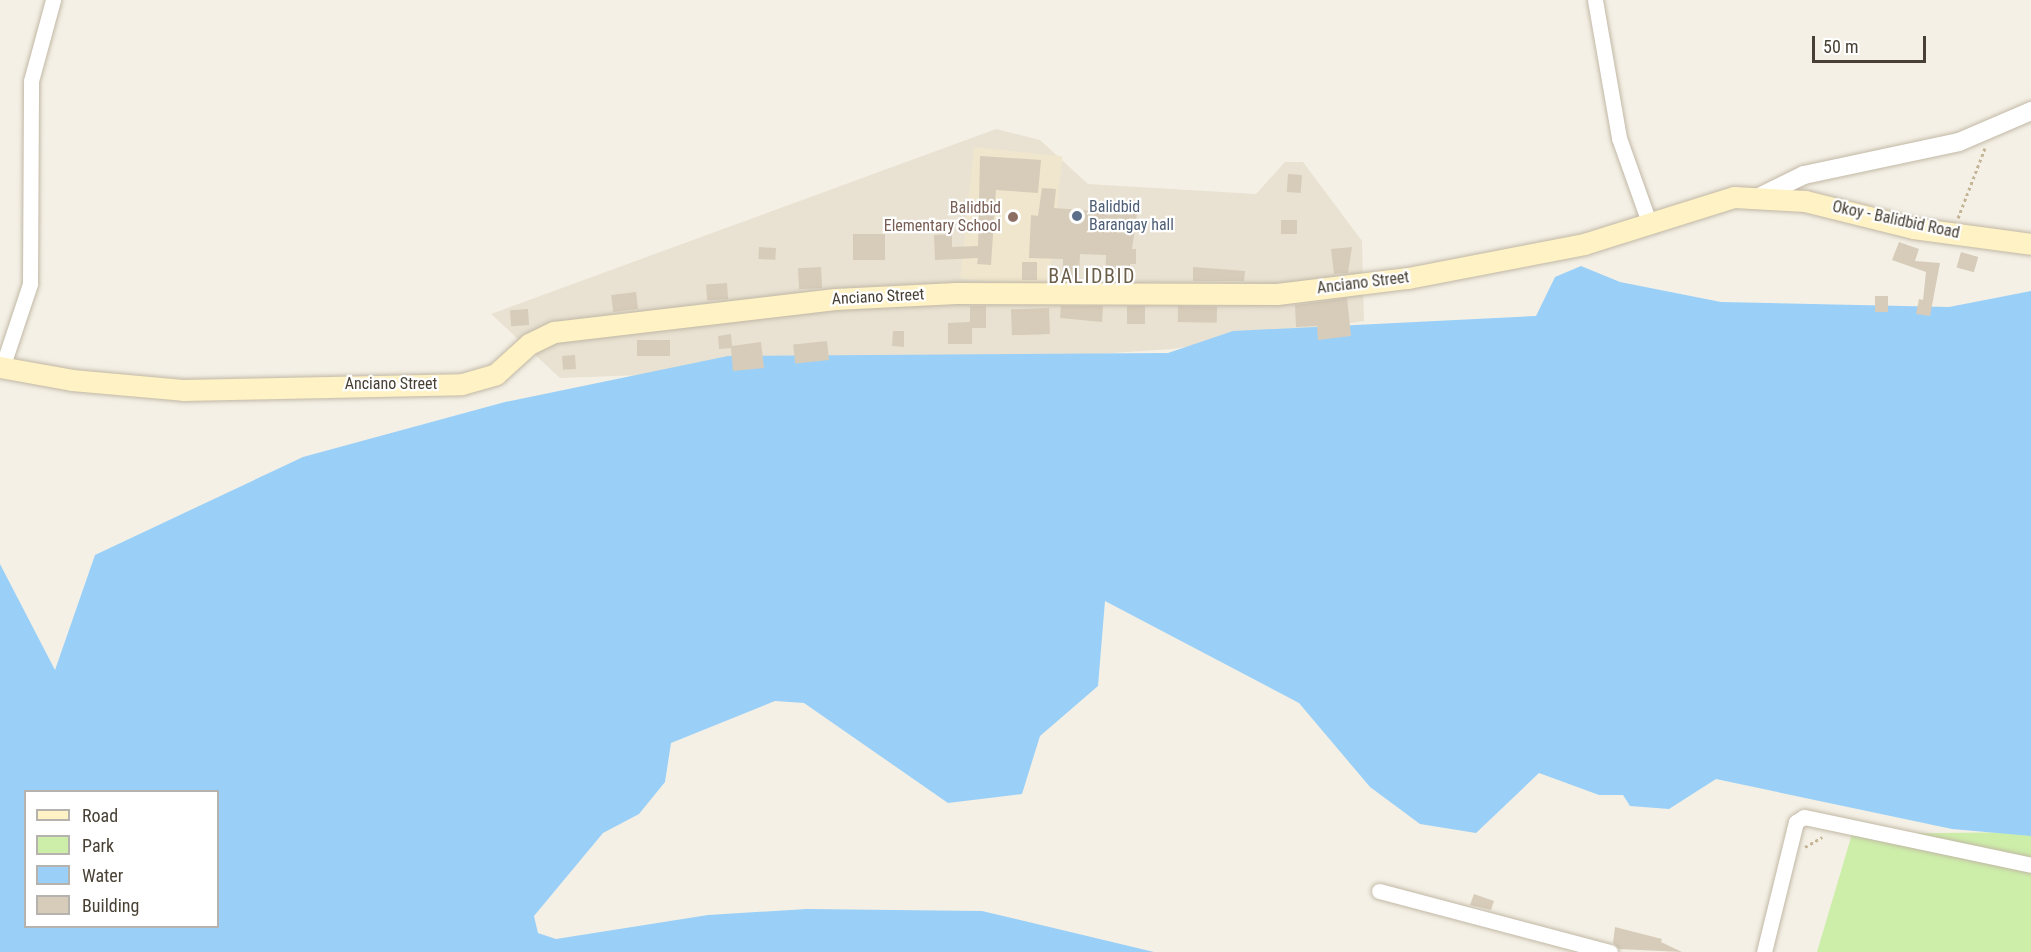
<!DOCTYPE html>
<html>
<head>
<meta charset="utf-8">
<style>
	body { margin:0 }
	#map { position:relative; width:2031px; height:952px; overflow:hidden; background:#f4f0e5; font-family:"Roboto Condensed",sans-serif }
	div>[style] { position:absolute }
	.residential>* { inset:0; background:#e9e2d2 }
	.education>* { inset:0; background:#efe6cd; transform-origin:0 0 }
	.green>* { inset:0; background:#cdeea9 }
	.water>* { inset:0; background:#9ad0f8 }
	.building>* { inset:0; background:#d7ccb9; transform-origin:0 0 }
	.path>* { height:3px; margin-top:-1.5px; transform-origin:0; background:repeating-linear-gradient(90deg,#c4b596 0 3px,transparent 0 6px) }
	.roads { filter:drop-shadow(0 0 2px #c1b8a6) drop-shadow(0 0 2px #c1b8a6) }
	.minor>* { height:15px; margin:-7.5px; padding:0 7.5px; transform-origin:7.5px; border-radius:7.5px; background:#fff }
	.tertiary>* { height:18px; margin:-9px; padding:0 9px; transform-origin:9px; border-radius:9px; background:#fff }
	.secondary>* { height:21px; margin:-10.5px; padding:0 10.5px; transform-origin:10.5px; border-radius:10.5px; background:#fff2c4 }
	.dots>* { width:16px; height:16px; translate:-50% -50%; box-sizing:border-box; border:3px solid #fff; border-radius:50% }
	span { translate:-50% -50%; white-space:nowrap; text-align:center; line-height:1.15; -webkit-text-stroke:4.5px #fff; paint-order:stroke }
	.service-label { font-size:16px; color:#4e5e75 }
	.left { translate:0 -50%; text-align:left }
	.education-label { font-size:16px; color:#785e54 }
	.right { translate:-100% -50%; text-align:right }
	.street-label { font-size:16px; color:#484034 }
	.quarter-label { font-size:20px; color:#6c5f4a; letter-spacing:1.5px }
	.legend { position:absolute; left:24px; top:790px; width:195px; height:138px; box-sizing:border-box; background:#fff; border:2px solid #b6b3ae; margin:0; padding:8px 10px; list-style:none; font-size:18px; color:#484034 }
	.legend li { display:flex; align-items:center; gap:12px; height:30px }
	.legend b { width:30px; border:2px solid #b6b3ae }
	.scale { position:absolute; left:1812px; top:36px; width:114px; height:27px; box-sizing:border-box; border:3px solid #484034; border-top:0; padding-left:8px; font-size:18px; line-height:21px; white-space:nowrap; color:#484034; -webkit-text-stroke:4px #fff; paint-order:stroke }
</style>
</head>
<body>
<div id="map">
	<div class="residential">
		<div style="clip-path:polygon(996px 129px,1040px 140px,1088px 184px,1256px 194px,1285px 162px,1303px 162px,1362px 241px,1364px 321px,1172px 349px,951px 364px,560px 378px,491px 314px)"></div>
	</div>
	<div class="education">
		<div style="left:974px;top:147px;width:89px;height:132px;rotate:6deg"></div>
	</div>
	<div class="green">
		<div style="clip-path:polygon(2031px 832px,2031px 952px,1817px 952px,1852px 834px)"></div>
	</div>
	<div class="water">
		<div style="clip-path:polygon(evenodd,1581px 266px,1620px 282px,1721px 302px,1949px 307px,2031px 291px,2031px 836px,1952px 829px,1716px 779px,1669px 809px,1630px 806px,1623px 795px,1599px 795px,1539px 773px,1476px 833px,1420px 824px,1370px 787px,1299px 703px,1105px 601px,1098px 686px,1040px 736px,1022px 794px,948px 803px,804px 703px,775px 701px,671px 743px,665px 782px,639px 814px,603px 833px,534px 916px,538px 933px,556px 939px,708px 915px,807px 909px,982px 911px,1154px 952px,0 952px,0 564px,55px 670px,95px 555px,303px 457px,505px 402px,728px 356px,1168px 353px,1233px 331px,1536px 316px,1555px 277px,1581px 266px,26px 792px,218px 792px,218px 926px,26px 926px,26px 792px)"></div>
	</div>
	<div class="building">
		<div style="clip-path:polygon(980px 156px,1041px 160px,1038px 193px,996px 190px,991px 265px,977px 264px,978px 258px,935px 260px,934px 235px,952px 234px,952px 247px,978px 246px)"></div>
		<div style="left:1288px;top:174px;width:14px;height:18px;rotate:4deg"></div>
		<div style="clip-path:polygon(1042px 188px,1056px 189px,1054px 208px,1137px 214px,1132px 249px,1136px 249px,1136px 264px,1130px 264px,1130px 281px,1105px 281px,1106px 255px,1080px 254px,1079px 281px,1062px 281px,1063px 259px,1029px 258px,1031px 215px,1038px 216px)"></div>
		<div style="left:1281px;top:220px;width:16px;height:14px"></div>
		<div style="left:853px;top:234px;width:32px;height:26px"></div>
		<div style="clip-path:polygon(1899px 242px,1919px 249px,1915px 261px,1940px 263px,1930px 316px,1916px 314px,1919px 299px,1923px 300px,1926px 272px,1892px 260px)"></div>
		<div style="left:759px;top:247px;width:17px;height:12px;rotate:3deg"></div>
		<div style="clip-path:polygon(1352px 247px,1348px 273px,1334px 274px,1331px 249px)"></div>
		<div style="left:1961px;top:252px;width:18px;height:16px;rotate:16deg"></div>
		<div style="left:1022px;top:262px;width:15px;height:18px"></div>
		<div style="left:821px;top:267px;width:21px;height:23px;rotate:87deg"></div>
		<div style="clip-path:polygon(1193px 267px,1245px 271px,1244px 281px,1193px 281px)"></div>
		<div style="left:727px;top:283px;width:16px;height:21px;rotate:86deg"></div>
		<div style="left:636px;top:292px;width:17px;height:25px;rotate:83deg"></div>
		<div style="left:1875px;top:296px;width:13px;height:16px"></div>
		<div style="clip-path:polygon(1347px 298px,1351px 336px,1318px 340px,1317px 326px,1296px 327px,1295px 305px)"></div>
		<div style="clip-path:polygon(970px 306px,986px 306px,986px 328px,972px 328px,972px 344px,948px 344px,948px 323px,970px 322px)"></div>
		<div style="clip-path:polygon(1061px 306px,1103px 306px,1102px 322px,1060px 318px)"></div>
		<div style="left:1127px;top:306px;width:18px;height:18px"></div>
		<div style="left:1178px;top:306px;width:39px;height:16px;rotate:1deg"></div>
		<div style="left:1049px;top:308px;width:26px;height:38px;rotate:88deg"></div>
		<div style="left:528px;top:309px;width:16px;height:18px;rotate:86deg"></div>
		<div style="clip-path:polygon(893px 331px,904px 331px,904px 347px,892px 346px)"></div>
		<div style="clip-path:polygon(731px 334px,732px 346px,761px 342px,764px 368px,733px 371px,731px 348px,719px 349px,718px 336px)"></div>
		<div style="left:637px;top:340px;width:33px;height:16px"></div>
		<div style="left:827px;top:341px;width:19px;height:34px;rotate:84deg"></div>
		<div style="left:575px;top:355px;width:14px;height:13px;rotate:86deg"></div>
		<div style="clip-path:polygon(1474px 894px,1494px 901px,1491px 910px,1470px 905px)"></div>
		<div style="clip-path:polygon(1615px 927px,1662px 939px,1661px 942px,1682px 952px,1619px 949px,1613px 943px)"></div>
	</div>
	<div class="path">
		<div style="left:1958px;top:218px;width:75px;rotate:-68.9deg"></div>
		<div style="left:1805px;top:847px;width:20px;rotate:-30deg"></div>
	</div>
	<div class="roads">
		<div class="minor">
			<div style="left:1595px;top:0;width:140px;rotate:80.1deg"></div>
			<div style="left:1619px;top:138px;width:92px;rotate:70.4deg"></div>
			<div style="left:2px;top:368px;width:89px;rotate:-71.6deg"></div>
			<div style="left:30px;top:284px;width:203px;rotate:-89.7deg"></div>
			<div style="left:31px;top:81px;width:84px;rotate:-74.8deg"></div>
			<div style="left:1379px;top:891px;width:239px;rotate:14.8deg"></div>
			<div style="left:1764px;top:952px;width:134px;rotate:-76.2deg"></div>
			<div style="left:1796px;top:822px;width:9px;rotate:-32deg"></div>
			<div style="left:1804px;top:817px;width:232px;rotate:11.9deg"></div>
		</div>
		<div class="tertiary">
			<div style="left:1761px;top:196px;width:48px;rotate:-26deg"></div>
			<div style="left:1804px;top:175px;width:158px;rotate:-12deg"></div>
			<div style="left:1959px;top:142px;width:78px;rotate:-23.3deg"></div>
		</div>
		<div class="secondary">
			<div style="left:0;top:367px;width:73px;rotate:10.2deg"></div>
			<div style="left:72px;top:380px;width:111px;rotate:5.1deg"></div>
			<div style="left:183px;top:390px;width:279px;rotate:-1.2deg"></div>
			<div style="left:462px;top:384px;width:35px;rotate:-16deg"></div>
			<div style="left:496px;top:374px;width:45px;rotate:-42.3deg"></div>
			<div style="left:529px;top:344px;width:28px;rotate:-26deg"></div>
			<div style="left:554px;top:332px;width:283px;rotate:-6.7deg"></div>
			<div style="left:835px;top:299px;width:121px;rotate:-2.8deg"></div>
			<div style="left:956px;top:293px;width:321px;rotate:0.2deg"></div>
			<div style="left:1277px;top:294px;width:132px;rotate:-7deg"></div>
			<div style="left:1408px;top:278px;width:179px;rotate:-10.9deg"></div>
			<div style="left:1584px;top:244px;width:157px;rotate:-17.4deg"></div>
			<div style="left:1734px;top:197px;width:71px;rotate:3.2deg"></div>
			<div style="left:1805px;top:201px;width:111px;rotate:14deg"></div>
			<div style="left:1913px;top:228px;width:119px;rotate:7.7deg"></div>
		</div>
	</div>
	<div class="dots">
		<div style="left:1077px;top:216px;background:#5c6f8a"></div>
		<div style="left:1013px;top:217px;background:#8d6e63"></div>
	</div>
	<div class="service-label">
		<span class="left" style="left:1089px;top:216px">Balidbid<br>Barangay hall</span>
	</div>
	<div class="education-label">
		<span class="right" style="left:1001px;top:217px">Balidbid<br>Elementary School</span>
	</div>
	<div class="street-label">
		<span style="left:1896px;top:220px;rotate:12deg">Okoy - Balidbid Road</span>
		<span style="left:1363px;top:283px;rotate:-7deg">Anciano Street</span>
		<span style="left:878px;top:297px;rotate:-3deg">Anciano Street</span>
		<span style="left:391px;top:384px">Anciano Street</span>
	</div>
	<div class="quarter-label">
		<span style="left:1092px;top:276px">BALIDBID</span>
	</div>
	<ul class="legend">
	<li><b style="height:8px;background:#fff2c4"></b>Road</li>
	<li><b style="height:16px;background:#cdeea9"></b>Park</li>
	<li><b style="height:16px;background:#9ad0f8"></b>Water</li>
	<li><b style="height:16px;background:#d7ccb9"></b>Building</li>
	</ul>
	<div class="scale">50 m</div>
</div>
</body>
</html>
